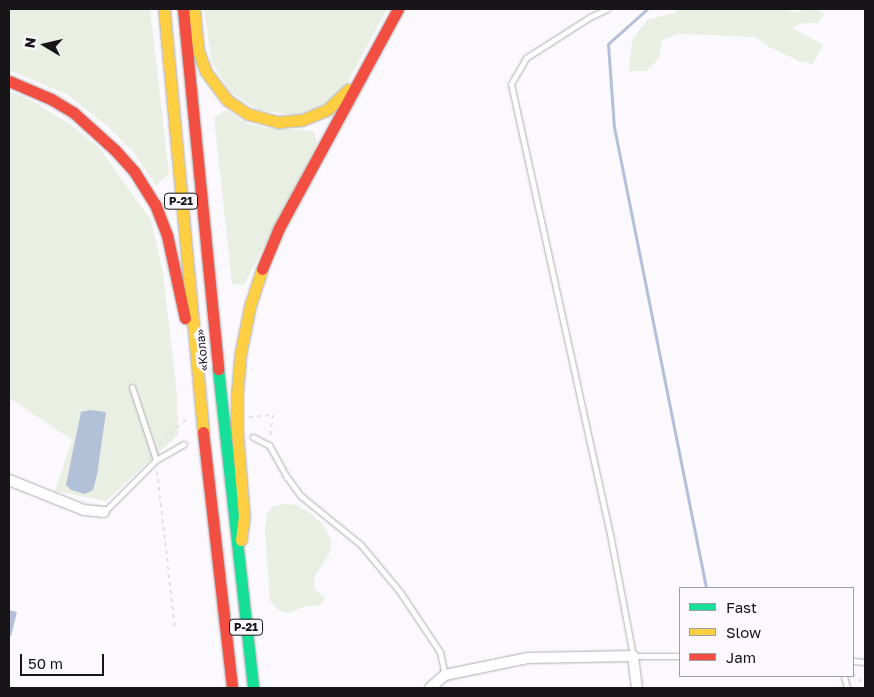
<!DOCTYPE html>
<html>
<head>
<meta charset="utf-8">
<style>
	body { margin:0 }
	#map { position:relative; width:874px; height:697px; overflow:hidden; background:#fbf9fe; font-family:"Golos Text",sans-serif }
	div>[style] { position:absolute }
	.green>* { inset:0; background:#e9f0e3 }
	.water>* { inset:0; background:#b2c0d8 }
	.stream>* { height:3px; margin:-1.5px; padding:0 1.5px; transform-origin:1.5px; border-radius:1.5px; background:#b2c0d8 }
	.path>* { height:2px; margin-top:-1px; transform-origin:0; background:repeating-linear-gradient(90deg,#e0e0e1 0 4px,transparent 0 8px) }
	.roads { filter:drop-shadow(0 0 1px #aeadb0) drop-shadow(0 0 1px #aeadb0) }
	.lane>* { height:5px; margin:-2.5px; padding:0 2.5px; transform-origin:2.5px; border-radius:2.5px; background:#fefeff }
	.street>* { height:10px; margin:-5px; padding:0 5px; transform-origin:5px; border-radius:5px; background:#fefeff }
	.fast>* { height:11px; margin:-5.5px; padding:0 5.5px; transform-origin:5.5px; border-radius:5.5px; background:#16e098 }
	.slow>* { height:11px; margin:-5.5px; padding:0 5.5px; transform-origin:5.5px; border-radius:5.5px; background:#ffcf43 }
	.jam>* { height:11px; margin:-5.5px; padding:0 5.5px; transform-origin:5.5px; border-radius:5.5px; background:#f24e42 }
	span { translate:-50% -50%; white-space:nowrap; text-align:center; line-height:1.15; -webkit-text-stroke:5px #fbf8ff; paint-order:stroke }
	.shield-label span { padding:1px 4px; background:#fbf8ff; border:1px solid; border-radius:4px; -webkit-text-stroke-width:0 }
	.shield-label { font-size:11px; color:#171518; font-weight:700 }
	.street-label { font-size:12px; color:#171518 }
	.frame { position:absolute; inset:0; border:10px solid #171518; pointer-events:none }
	.legend { position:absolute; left:679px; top:587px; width:175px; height:90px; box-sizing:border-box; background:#fbf8ff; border:1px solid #a09da3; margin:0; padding:6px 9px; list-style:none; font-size:15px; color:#171518 }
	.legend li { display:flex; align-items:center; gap:10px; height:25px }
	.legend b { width:25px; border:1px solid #a09da3 }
	.north { position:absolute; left:20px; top:20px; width:50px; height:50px; -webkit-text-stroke:4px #fbf8ff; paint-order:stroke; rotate:279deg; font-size:14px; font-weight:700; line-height:20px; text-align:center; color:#171518 }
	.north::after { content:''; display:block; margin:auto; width:18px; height:22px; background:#171518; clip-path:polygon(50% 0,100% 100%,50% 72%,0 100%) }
	.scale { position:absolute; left:20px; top:654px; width:84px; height:22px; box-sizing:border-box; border:2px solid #171518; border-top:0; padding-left:6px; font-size:15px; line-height:18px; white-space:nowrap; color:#171518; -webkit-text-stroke:4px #fbf8ff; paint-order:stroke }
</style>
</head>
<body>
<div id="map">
	<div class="green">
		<div style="clip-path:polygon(9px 9px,150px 9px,169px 173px,156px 186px,134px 153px,105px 124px,66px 94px,9px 70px)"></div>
		<div style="clip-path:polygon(204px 9px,387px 9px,342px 93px,317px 109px,296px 115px,258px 110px,229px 91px,211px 60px)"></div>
		<div style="clip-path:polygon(674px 9px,788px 9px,791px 12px,814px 9px,825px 13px,818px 23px,803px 23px,792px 28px,823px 45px,813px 64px,799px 61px,769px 47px,756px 37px,678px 34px,662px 40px,659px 58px,647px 71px,629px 71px,632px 40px,647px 20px,676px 12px)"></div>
		<div style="clip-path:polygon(9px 91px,34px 102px,71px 125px,100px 149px,151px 220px,163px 272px,177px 394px,178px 435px,106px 501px,55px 491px,72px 440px,9px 398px)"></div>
		<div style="clip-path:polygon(224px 111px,229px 111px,246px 123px,267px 128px,314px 131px,317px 144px,244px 285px,232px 284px,214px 118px)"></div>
		<div style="clip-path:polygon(284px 504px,297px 505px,314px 516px,325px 527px,332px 542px,329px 554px,314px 578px,315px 589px,325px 599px,320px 605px,304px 607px,288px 613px,278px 610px,270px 601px,265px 530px,267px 514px,273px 506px)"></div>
	</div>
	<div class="water">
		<div style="clip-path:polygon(90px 410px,106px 412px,97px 475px,93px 490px,85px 494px,71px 490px,66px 485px,81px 412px)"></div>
		<div style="clip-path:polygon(9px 610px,17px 612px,11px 636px,9px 635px)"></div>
	</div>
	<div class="stream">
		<div style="left:647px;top:9px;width:52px;rotate:138.1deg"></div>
		<div style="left:608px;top:44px;width:83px;rotate:85.9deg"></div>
		<div style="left:614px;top:127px;width:470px;rotate:78.7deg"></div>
	</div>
	<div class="path">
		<div style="left:249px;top:417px;width:24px;rotate:-5deg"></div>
		<div style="left:273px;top:415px;width:22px;rotate:98deg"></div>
		<div style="left:159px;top:444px;width:38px;rotate:-42deg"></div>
		<div style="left:157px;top:471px;width:158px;rotate:83.5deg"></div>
		<div style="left:853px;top:673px;width:18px;rotate:47deg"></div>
	</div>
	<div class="roads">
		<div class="lane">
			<div style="left:607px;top:9px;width:19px;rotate:155deg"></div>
			<div style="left:590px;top:17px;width:76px;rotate:147.4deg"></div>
			<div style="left:526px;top:58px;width:30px;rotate:120deg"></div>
			<div style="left:511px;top:84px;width:461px;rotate:77.6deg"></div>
			<div style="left:610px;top:534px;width:124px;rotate:79.3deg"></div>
			<div style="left:633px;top:656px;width:47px"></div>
			<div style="left:132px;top:387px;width:77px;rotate:71.8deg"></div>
			<div style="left:253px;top:437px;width:18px;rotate:27deg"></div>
			<div style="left:269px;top:445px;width:37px;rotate:61deg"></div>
			<div style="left:287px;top:477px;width:24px;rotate:54deg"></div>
			<div style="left:301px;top:496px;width:77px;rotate:39.2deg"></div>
			<div style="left:361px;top:545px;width:61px;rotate:50.3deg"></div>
			<div style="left:400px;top:592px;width:72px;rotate:56.3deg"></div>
			<div style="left:440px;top:652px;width:24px;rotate:78deg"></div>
			<div style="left:104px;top:512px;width:74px;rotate:-45deg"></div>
			<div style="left:156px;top:460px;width:32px;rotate:-30deg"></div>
			<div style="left:853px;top:661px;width:12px;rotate:5deg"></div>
			<div style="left:844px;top:676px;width:12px;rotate:76deg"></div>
		</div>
		<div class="street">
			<div style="left:9px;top:480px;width:81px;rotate:21.8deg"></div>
			<div style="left:84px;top:510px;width:20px;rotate:6deg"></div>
			<div style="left:430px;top:688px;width:20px;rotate:-41deg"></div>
			<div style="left:445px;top:675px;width:85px;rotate:-11.6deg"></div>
			<div style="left:528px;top:658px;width:105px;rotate:-1.1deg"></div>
			<div style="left:633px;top:656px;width:32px;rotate:83deg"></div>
		</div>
		<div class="fast">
			<div style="left:218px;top:369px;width:321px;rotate:83.7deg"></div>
		</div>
		<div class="slow">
			<div style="left:164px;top:9px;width:425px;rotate:84.7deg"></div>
			<div style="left:194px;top:9px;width:41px;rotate:84.4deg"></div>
			<div style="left:198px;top:50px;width:23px;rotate:70deg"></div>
			<div style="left:206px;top:72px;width:35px;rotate:53deg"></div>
			<div style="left:227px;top:100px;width:25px;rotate:34deg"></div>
			<div style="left:248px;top:114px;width:31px;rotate:15deg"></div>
			<div style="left:278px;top:122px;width:24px;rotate:-5deg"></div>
			<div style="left:302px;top:120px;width:27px;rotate:-22deg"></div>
			<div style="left:327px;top:110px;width:30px;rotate:-44deg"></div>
			<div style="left:241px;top:540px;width:23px;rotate:-83deg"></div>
			<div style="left:244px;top:517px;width:86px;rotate:-94.7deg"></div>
			<div style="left:237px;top:431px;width:38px;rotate:-90deg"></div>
			<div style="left:237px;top:393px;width:37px;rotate:-85deg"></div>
			<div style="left:240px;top:356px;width:51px;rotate:-78.7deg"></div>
			<div style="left:250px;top:306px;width:39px;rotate:-72deg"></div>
		</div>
		<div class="jam">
			<div style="left:183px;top:9px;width:362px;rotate:84.4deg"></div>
			<div style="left:9px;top:81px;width:46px;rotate:23.2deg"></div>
			<div style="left:51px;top:99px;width:27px;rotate:31deg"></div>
			<div style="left:74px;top:113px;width:55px;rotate:42.1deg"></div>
			<div style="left:115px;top:150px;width:28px;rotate:48deg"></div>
			<div style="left:134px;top:171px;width:39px;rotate:58deg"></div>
			<div style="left:155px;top:204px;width:33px;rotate:69deg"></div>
			<div style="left:167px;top:235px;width:85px;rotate:77.8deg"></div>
			<div style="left:262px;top:269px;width:44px;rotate:-67.5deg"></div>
			<div style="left:279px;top:228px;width:249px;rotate:-61.5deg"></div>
			<div style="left:203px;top:432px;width:258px;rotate:83.5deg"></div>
		</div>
	</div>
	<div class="shield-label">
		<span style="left:181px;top:201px">Р-21</span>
		<span style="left:246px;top:627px">Р-21</span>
	</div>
	<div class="street-label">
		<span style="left:202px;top:350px;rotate:-96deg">«Кола»</span>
	</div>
	<div class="frame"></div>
	<ul class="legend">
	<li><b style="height:6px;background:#16e098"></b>Fast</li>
	<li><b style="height:6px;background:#ffcf43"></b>Slow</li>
	<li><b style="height:6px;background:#f24e42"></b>Jam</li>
	</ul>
	<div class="north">N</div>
	<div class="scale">50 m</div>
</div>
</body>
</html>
